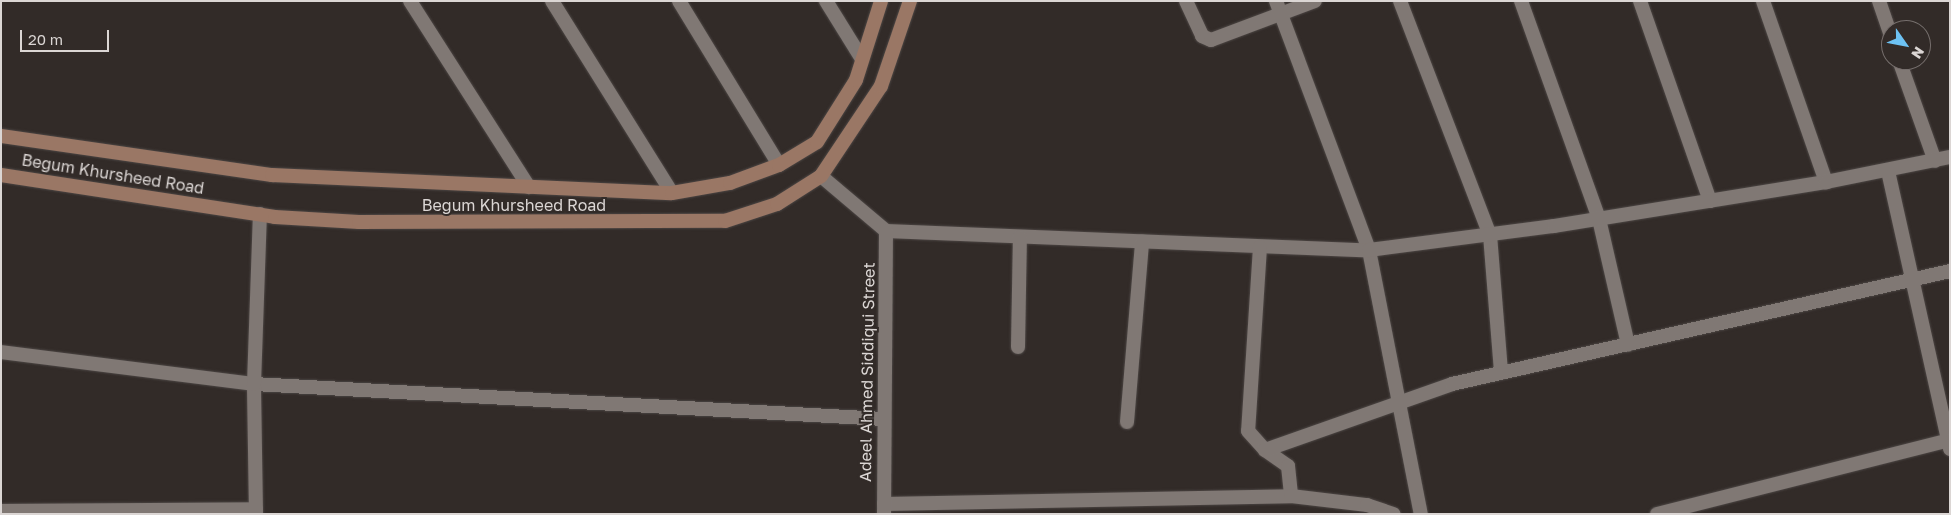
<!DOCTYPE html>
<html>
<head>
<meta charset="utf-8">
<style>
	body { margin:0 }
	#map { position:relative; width:1951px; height:515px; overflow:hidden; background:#322b28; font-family:"Golos Text",sans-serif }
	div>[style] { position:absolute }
	.roads { filter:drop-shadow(0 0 1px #4c4644) drop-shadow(0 0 1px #4c4644) }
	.minor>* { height:14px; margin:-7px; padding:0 7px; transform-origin:7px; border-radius:7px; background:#807874 }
	.secondary>* { height:14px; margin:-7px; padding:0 7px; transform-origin:7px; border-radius:7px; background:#9a7765 }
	span { translate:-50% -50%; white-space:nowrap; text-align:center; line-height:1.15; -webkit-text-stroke:4px #322b28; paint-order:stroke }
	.street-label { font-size:16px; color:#dbd6d4 }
	.frame { position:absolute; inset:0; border:2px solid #dbd6d4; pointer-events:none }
	.north { position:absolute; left:1881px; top:20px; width:50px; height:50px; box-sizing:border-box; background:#322b28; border:1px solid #766f6d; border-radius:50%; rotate:123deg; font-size:14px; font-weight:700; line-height:20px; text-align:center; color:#dbd6d4 }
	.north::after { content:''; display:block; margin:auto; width:18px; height:22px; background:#6dc2f3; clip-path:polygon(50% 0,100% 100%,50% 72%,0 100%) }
	.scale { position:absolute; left:20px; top:30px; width:89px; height:22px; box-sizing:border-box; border:2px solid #dbd6d4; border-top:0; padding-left:6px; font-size:15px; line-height:18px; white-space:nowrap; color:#dbd6d4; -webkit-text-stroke:4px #322b28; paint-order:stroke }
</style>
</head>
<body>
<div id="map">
	<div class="roads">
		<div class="minor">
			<div style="left:410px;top:1px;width:221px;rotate:57.4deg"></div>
			<div style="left:552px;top:1px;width:226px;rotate:58deg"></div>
			<div style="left:679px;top:1px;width:192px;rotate:58.6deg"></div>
			<div style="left:826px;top:1px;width:68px;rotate:58.2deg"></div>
			<div style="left:1186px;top:1px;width:38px;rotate:65deg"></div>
			<div style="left:1202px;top:36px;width:10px;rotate:24deg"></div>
			<div style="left:1211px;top:40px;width:111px;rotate:-20.6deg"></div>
			<div style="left:1276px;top:1px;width:266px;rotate:69.5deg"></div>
			<div style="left:1369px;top:250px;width:269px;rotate:78.9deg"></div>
			<div style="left:1400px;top:1px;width:251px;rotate:69deg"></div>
			<div style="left:1490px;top:235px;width:138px;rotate:85.4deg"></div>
			<div style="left:1521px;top:1px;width:232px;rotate:70.3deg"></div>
			<div style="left:1599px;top:219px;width:129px;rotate:77deg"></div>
			<div style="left:1640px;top:1px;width:212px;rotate:70.7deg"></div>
			<div style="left:1763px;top:1px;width:192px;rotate:70.8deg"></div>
			<div style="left:1879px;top:1px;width:37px;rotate:71deg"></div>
			<div style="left:1899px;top:60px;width:107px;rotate:70.4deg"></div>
			<div style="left:1888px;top:171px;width:285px;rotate:77.4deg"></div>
			<div style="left:821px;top:176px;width:85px;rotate:40.2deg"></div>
			<div style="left:886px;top:231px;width:483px;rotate:2.3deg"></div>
			<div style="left:1369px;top:250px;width:187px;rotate:-7.4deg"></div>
			<div style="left:1554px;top:226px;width:276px;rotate:-9.2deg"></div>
			<div style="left:1826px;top:182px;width:126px;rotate:-11.4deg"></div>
			<div style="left:1260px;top:247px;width:184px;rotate:93.7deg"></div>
			<div style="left:1248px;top:431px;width:25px;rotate:48deg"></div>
			<div style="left:1265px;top:450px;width:28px;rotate:35deg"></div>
			<div style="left:1288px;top:466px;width:30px;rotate:84deg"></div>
			<div style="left:1018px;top:347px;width:110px;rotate:-89deg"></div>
			<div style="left:1px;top:352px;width:255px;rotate:7.2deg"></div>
			<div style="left:254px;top:384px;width:631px;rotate:3.18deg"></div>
			<div style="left:1127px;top:422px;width:181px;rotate:-85.2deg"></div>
			<div style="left:1265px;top:450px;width:198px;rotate:-19.4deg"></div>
			<div style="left:1452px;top:384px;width:511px;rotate:-12.78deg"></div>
			<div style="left:884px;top:504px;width:407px;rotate:-1.1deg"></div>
			<div style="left:1291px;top:496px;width:77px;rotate:6.8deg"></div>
			<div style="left:1367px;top:505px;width:28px;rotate:19deg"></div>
			<div style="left:1px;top:511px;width:255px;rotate:-0.4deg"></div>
			<div style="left:256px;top:514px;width:130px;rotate:-90.9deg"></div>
			<div style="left:254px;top:384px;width:170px;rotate:-88deg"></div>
			<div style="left:884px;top:514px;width:283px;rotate:-89.6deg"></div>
			<div style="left:1657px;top:514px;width:302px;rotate:-14.2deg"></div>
		</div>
		<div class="secondary">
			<div style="left:1px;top:136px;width:274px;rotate:8.2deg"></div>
			<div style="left:272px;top:175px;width:400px;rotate:2.6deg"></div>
			<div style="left:672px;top:193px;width:59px;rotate:-9.8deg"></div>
			<div style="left:730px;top:183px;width:52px;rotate:-20.2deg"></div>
			<div style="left:779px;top:165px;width:44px;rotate:-31.2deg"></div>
			<div style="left:817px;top:142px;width:73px;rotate:-57.8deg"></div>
			<div style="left:856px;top:80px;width:83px;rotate:-72.4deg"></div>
			<div style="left:1px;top:175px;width:277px;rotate:8.7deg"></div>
			<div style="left:275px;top:217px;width:84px;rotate:3.4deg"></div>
			<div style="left:359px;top:222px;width:366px;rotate:-0.2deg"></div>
			<div style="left:725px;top:221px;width:55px;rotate:-18.1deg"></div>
			<div style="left:777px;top:204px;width:52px;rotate:-32.5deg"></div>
			<div style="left:821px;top:176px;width:108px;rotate:-56.3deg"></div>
			<div style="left:881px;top:86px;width:90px;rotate:-71.2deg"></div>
		</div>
	</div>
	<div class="street-label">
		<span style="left:113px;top:174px;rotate:9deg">Begum Khursheed Road</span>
		<span style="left:514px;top:205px">Begum Khursheed Road</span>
		<span style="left:867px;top:372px;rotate:-89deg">Adeel Ahmed Siddiqui Street</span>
	</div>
	<div class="frame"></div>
	<div class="north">N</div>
	<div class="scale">20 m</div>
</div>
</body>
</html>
